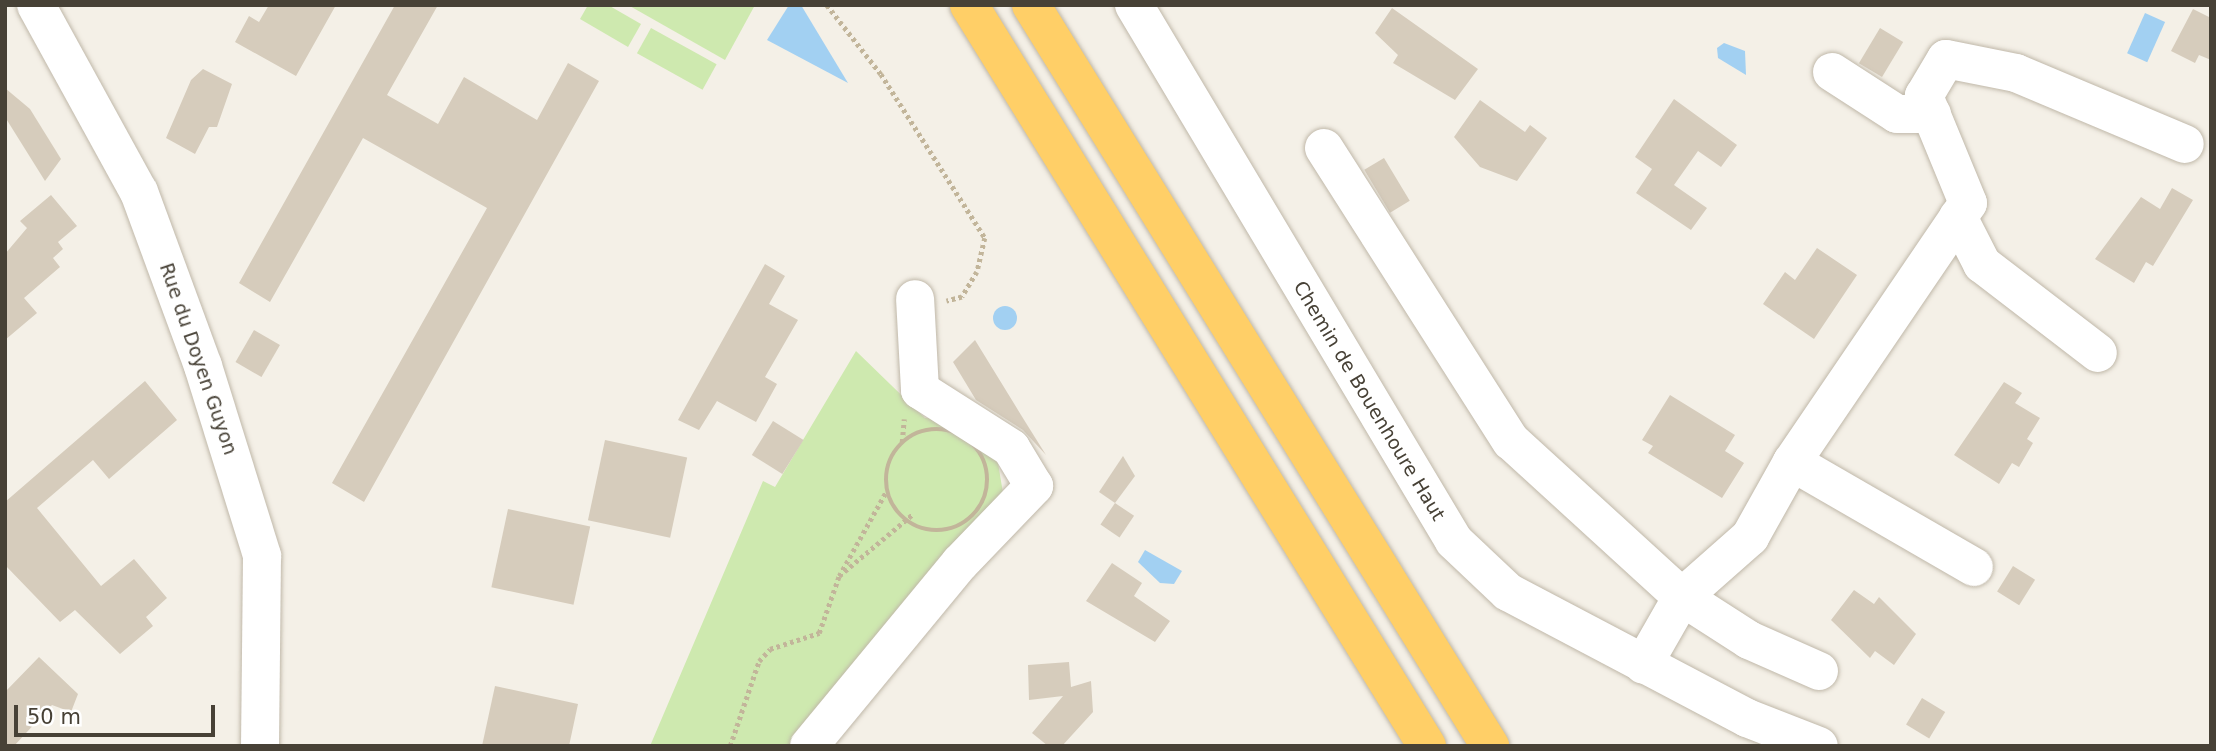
<!DOCTYPE html>
<html>
<head>
<meta charset="utf-8">
<style>
	body { margin:0 }
	#map { position:relative; width:2216px; height:751px; overflow:hidden; background:#f4f0e7; font-family:"DejaVu Sans",sans-serif }
	div>[style] { position:absolute }
	.green>* { inset:0; background:#cee9af; transform-origin:0 0 }
	.water>* { inset:0; background:#a2d0f2; transform-origin:0 0 }
	.round { border-radius:50% }
	.building>* { inset:0; background:#d6ccbc; transform-origin:0 0 }
	.path>* { height:4.5px; margin-top:-2.25px; transform-origin:0; background:repeating-linear-gradient(90deg,#c2b59a 0 3.5px,transparent 0 7px) }
	.path>.ring { margin:-2.25px; padding:0; box-sizing:content-box; background:none; border:4.5px solid #c2b59a; border-radius:50% }
	.roads { filter:drop-shadow(0 0 2px #c0b8a9) drop-shadow(0 0 2px #c0b8a9) }
	.minor>* { height:38px; margin:-19px; padding:0 19px; transform-origin:19px; border-radius:19px; background:#fff }
	.highway>* { height:38px; margin:-19px; padding:0 19px; transform-origin:19px; border-radius:19px; background:#ffcf67 }
	span { translate:-50% -50%; white-space:nowrap; text-align:center; line-height:1.15; -webkit-text-stroke:7px #fff; paint-order:stroke }
	.street-label { font-size:19px; color:#474136 }
	.frame { position:absolute; inset:0; border:7px solid #474136; pointer-events:none }
	.scale { position:absolute; left:14px; top:705px; width:201px; height:32px; box-sizing:border-box; border:4px solid #474136; border-top:0; padding-left:9px; font-size:21px; line-height:24px; white-space:nowrap; color:#474136; -webkit-text-stroke:5px #fff; paint-order:stroke }
</style>
</head>
<body>
<div id="map">
	<div class="green">
		<div style="clip-path:polygon(588px 5px,608px 5px,641px 24px,628px 47px,580px 19px)"></div>
		<div style="clip-path:polygon(628px 5px,755px 5px,725px 60px)"></div>
		<div style="left:651px;top:28px;width:75px;height:29px;rotate:29deg"></div>
		<div style="clip-path:polygon(856px 351px,925px 418px,941px 419px,997px 457px,1004px 499px,798px 746px,650px 746px,763px 481px,775px 487px)"></div>
	</div>
	<div class="water">
		<div style="clip-path:polygon(789px 5px,801px 5px,848px 83px,767px 40px)"></div>
		<div style="left:2145px;top:13px;width:22px;height:44px;rotate:24deg"></div>
		<div style="clip-path:polygon(1724px 43px,1745px 51px,1746px 75px,1718px 58px,1717px 48px)"></div>
		<div class="round" style="left:993px;top:306px;width:24px;height:24px"></div>
		<div style="clip-path:polygon(1145px 550px,1182px 571px,1174px 584px,1160px 583px,1138px 562px)"></div>
	</div>
	<div class="building">
		<div style="clip-path:polygon(269px 5px,336px 5px,296px 76px,235px 42px,249px 16px,259px 22px)"></div>
		<div style="clip-path:polygon(395px 5px,438px 5px,387px 95px,438px 124px,464px 77px,537px 120px,568px 63px,599px 81px,364px 502px,332px 483px,487px 208px,363px 138px,270px 302px,239px 283px)"></div>
		<div style="clip-path:polygon(1392px 8px,1478px 69px,1455px 100px,1393px 63px,1398px 55px,1375px 33px)"></div>
		<div style="clip-path:polygon(2193px 9px,2211px 18px,2211px 60px,2199px 55px,2195px 63px,2171px 51px)"></div>
		<div style="left:1880px;top:28px;width:27px;height:41px;rotate:31deg"></div>
		<div style="clip-path:polygon(203px 69px,232px 84px,217px 127px,209px 127px,195px 154px,166px 138px,191px 80px)"></div>
		<div style="clip-path:polygon(5px 88px,30px 109px,61px 159px,45px 181px,5px 117px)"></div>
		<div style="clip-path:polygon(1674px 99px,1737px 145px,1721px 167px,1698px 151px,1674px 185px,1707px 208px,1691px 230px,1636px 193px,1652px 169px,1635px 157px)"></div>
		<div style="clip-path:polygon(1480px 100px,1525px 132px,1530px 125px,1547px 138px,1517px 181px,1480px 167px,1454px 137px)"></div>
		<div style="left:1384px;top:158px;width:50px;height:23px;rotate:59deg"></div>
		<div style="clip-path:polygon(2172px 188px,2193px 200px,2153px 266px,2146px 262px,2134px 283px,2095px 259px,2141px 197px,2160px 209px)"></div>
		<div style="clip-path:polygon(51px 195px,77px 226px,58px 242px,63px 249px,53px 258px,60px 267px,24px 298px,37px 313px,5px 340px,5px 254px,27px 228px,20px 221px)"></div>
		<div style="clip-path:polygon(1817px 248px,1857px 275px,1814px 339px,1763px 304px,1785px 272px,1795px 280px)"></div>
		<div style="clip-path:polygon(765px 264px,785px 276px,769px 304px,798px 320px,765px 377px,777px 384px,756px 422px,717px 401px,699px 430px,678px 420px)"></div>
		<div style="left:254px;top:330px;width:30px;height:37px;rotate:30deg"></div>
		<div style="clip-path:polygon(975px 340px,1021px 415px,1046px 455px,1023px 430px,976px 400px,953px 362px)"></div>
		<div style="clip-path:polygon(145px 381px,177px 420px,109px 479px,93px 460px,37px 508px,101px 586px,134px 559px,167px 598px,146px 617px,153px 626px,120px 654px,75px 610px,60px 622px,5px 565px,5px 502px)"></div>
		<div style="clip-path:polygon(2004px 382px,2022px 393px,2015px 403px,2040px 418px,2027px 439px,2033px 443px,2019px 467px,2012px 463px,1999px 484px,1954px 455px)"></div>
		<div style="clip-path:polygon(1670px 395px,1735px 435px,1725px 451px,1744px 463px,1722px 498px,1648px 453px,1653px 446px,1642px 440px)"></div>
		<div style="left:773px;top:421px;width:36px;height:40px;rotate:32deg"></div>
		<div style="left:605px;top:440px;width:84px;height:82px;rotate:12deg"></div>
		<div style="clip-path:polygon(1123px 456px,1135px 476px,1115px 503px,1099px 492px)"></div>
		<div style="left:1115px;top:503px;width:23px;height:26px;rotate:34deg"></div>
		<div style="left:508px;top:509px;width:84px;height:80px;rotate:12deg"></div>
		<div style="clip-path:polygon(1112px 563px,1142px 583px,1134px 596px,1170px 621px,1155px 642px,1086px 601px)"></div>
		<div style="left:2013px;top:566px;width:26px;height:30px;rotate:32deg"></div>
		<div style="clip-path:polygon(1854px 590px,1874px 604px,1879px 597px,1916px 634px,1894px 665px,1875px 651px,1870px 658px,1831px 620px)"></div>
		<div style="clip-path:polygon(39px 657px,78px 694px,71px 712px,52px 705px,14px 746px,5px 746px,5px 692px)"></div>
		<div style="clip-path:polygon(1069px 662px,1071px 687px,1091px 681px,1093px 712px,1062px 746px,1048px 746px,1032px 733px,1063px 696px,1029px 700px,1028px 665px)"></div>
		<div style="clip-path:polygon(495px 686px,578px 704px,569px 746px,482px 746px)"></div>
		<div style="left:1922px;top:698px;width:27px;height:31px;rotate:31deg"></div>
	</div>
	<div class="path">
		<div style="left:827px;top:5px;width:88px;rotate:52deg"></div>
		<div style="left:881px;top:74px;width:194px;rotate:57.6deg"></div>
		<div style="left:985px;top:238px;width:35px;rotate:103deg"></div>
		<div style="left:977px;top:272px;width:29px;rotate:121deg"></div>
		<div style="left:962px;top:297px;width:16px;rotate:165deg"></div>
		<div class="ring" style="left:886px;top:429px;width:97.5px;height:97.5px"></div>
		<div style="left:902px;top:442px;width:23px;rotate:-85deg"></div>
		<div style="left:839px;top:576px;width:96px;rotate:-60.8deg"></div>
		<div style="left:730px;top:746px;width:90px;rotate:-71.2deg"></div>
		<div style="left:759px;top:661px;width:16px;rotate:-47deg"></div>
		<div style="left:770px;top:649px;width:52px;rotate:-18.1deg"></div>
		<div style="left:819px;top:633px;width:60px;rotate:-70.7deg"></div>
		<div style="left:839px;top:576px;width:97px;rotate:-40deg"></div>
	</div>
	<div class="roads">
		<div class="minor">
			<div style="left:36px;top:5px;width:213px;rotate:61.2deg"></div>
			<div style="left:139px;top:192px;width:185px;rotate:69.8deg"></div>
			<div style="left:203px;top:366px;width:199px;rotate:72.7deg"></div>
			<div style="left:262px;top:556px;width:190px;rotate:90.6deg"></div>
			<div style="left:1134px;top:5px;width:624px;rotate:59.16deg"></div>
			<div style="left:1454px;top:541px;width:74px;rotate:43.4deg"></div>
			<div style="left:1508px;top:592px;width:270px;rotate:27.8deg"></div>
			<div style="left:1747px;top:718px;width:77px;rotate:21.3deg"></div>
			<div style="left:1832px;top:72px;width:77px;rotate:32.9deg"></div>
			<div style="left:1897px;top:114px;width:35px"></div>
			<div style="left:1324px;top:148px;width:348px;rotate:57.5deg"></div>
			<div style="left:1511px;top:441px;width:231px;rotate:42.4deg"></div>
			<div style="left:1682px;top:597px;width:78px;rotate:119.8deg"></div>
			<div style="left:1958px;top:217px;width:53px;rotate:62.9deg"></div>
			<div style="left:1982px;top:264px;width:146px;rotate:37.5deg"></div>
			<div style="left:1792px;top:462px;width:210px;rotate:30deg"></div>
			<div style="left:1819px;top:671px;width:77px;rotate:-156.1deg"></div>
			<div style="left:1749px;top:640px;width:80px;rotate:-147.3deg"></div>
			<div style="left:1682px;top:597px;width:91px;rotate:-41.4deg"></div>
			<div style="left:1750px;top:537px;width:86px;rotate:-60.8deg"></div>
			<div style="left:1792px;top:462px;width:313px;rotate:-55.8deg"></div>
			<div style="left:1968px;top:203px;width:116px;rotate:-112.4deg"></div>
			<div style="left:1924px;top:96px;width:43px;rotate:-59.3deg"></div>
			<div style="left:1946px;top:59px;width:71px;rotate:11.3deg"></div>
			<div style="left:2016px;top:73px;width:183px;rotate:22.8deg"></div>
			<div style="left:809px;top:746px;width:237px;rotate:-50.5deg"></div>
			<div style="left:960px;top:563px;width:107px;rotate:-46.1deg"></div>
			<div style="left:1034px;top:486px;width:44px;rotate:-121.2deg"></div>
			<div style="left:1011px;top:448px;width:108px;rotate:-147.5deg"></div>
			<div style="left:920px;top:390px;width:91px;rotate:-93.1deg"></div>
		</div>
		<div class="highway">
			<div style="left:969px;top:5px;width:871px;rotate:58.28deg"></div>
			<div style="left:1031px;top:5px;width:872px;rotate:58.22deg"></div>
		</div>
	</div>
	<div class="street-label">
		<span style="left:198px;top:359px;rotate:71deg">Rue du Doyen Guyon</span>
		<span style="left:1369px;top:401px;rotate:59deg">Chemin de Bouenhoure Haut</span>
	</div>
	<div class="frame"></div>
	<div class="scale">50 m</div>
</div>
</body>
</html>
